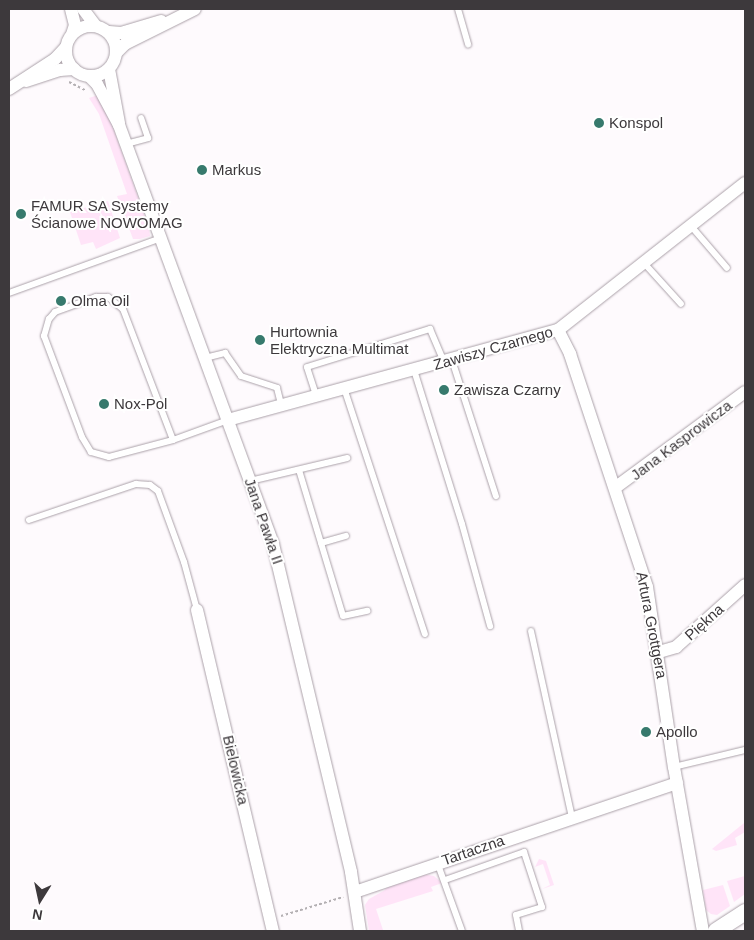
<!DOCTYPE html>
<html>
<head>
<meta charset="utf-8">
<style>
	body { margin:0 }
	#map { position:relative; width:754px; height:940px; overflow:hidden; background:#fefafd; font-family:Arial,sans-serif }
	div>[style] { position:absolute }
	.green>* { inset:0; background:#ffe4f8 }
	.path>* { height:2px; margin-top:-1px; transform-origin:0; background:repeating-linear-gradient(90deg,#b4b0b3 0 2.5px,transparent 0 5px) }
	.roads { filter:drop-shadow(0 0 1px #aba1a9) drop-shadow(0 0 1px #aba1a9) }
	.service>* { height:6px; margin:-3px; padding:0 3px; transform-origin:3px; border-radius:3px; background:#fff }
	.minor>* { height:12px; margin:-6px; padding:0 6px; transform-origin:6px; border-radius:6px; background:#fff }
	.minor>.ring { margin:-6px; padding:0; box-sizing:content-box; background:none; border:12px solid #fff; border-radius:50% }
	.tertiary>* { height:16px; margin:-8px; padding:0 8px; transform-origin:8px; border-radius:8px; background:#fff }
	.dots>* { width:14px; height:14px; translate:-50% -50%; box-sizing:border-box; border:2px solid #fff; border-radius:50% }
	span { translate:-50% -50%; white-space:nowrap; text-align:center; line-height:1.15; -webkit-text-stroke:4px #fff; paint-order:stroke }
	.poi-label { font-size:15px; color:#3d393c }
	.left { translate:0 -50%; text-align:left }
	.street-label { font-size:15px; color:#3d393c }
	.frame { position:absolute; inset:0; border:10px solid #3d393c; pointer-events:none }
	.north { position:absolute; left:15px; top:875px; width:50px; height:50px; -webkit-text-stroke:4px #fff; paint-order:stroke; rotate:190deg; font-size:14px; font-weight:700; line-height:20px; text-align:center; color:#3d393c }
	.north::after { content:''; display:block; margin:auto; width:18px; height:22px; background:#3d393c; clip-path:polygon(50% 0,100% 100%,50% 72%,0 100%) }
</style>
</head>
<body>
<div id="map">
	<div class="green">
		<div style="clip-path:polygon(101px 94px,149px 228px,150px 236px,140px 239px,133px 239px,117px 196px,127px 194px,99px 114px,89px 98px)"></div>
		<div style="clip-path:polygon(108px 201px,120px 238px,96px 249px,93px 242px,81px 245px,70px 212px)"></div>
		<div style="clip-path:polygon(744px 823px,745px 832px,735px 838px,737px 845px,716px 851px,712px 849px)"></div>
		<div style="clip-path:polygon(539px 859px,546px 861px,554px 885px,542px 889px,550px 885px,543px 864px,535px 867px)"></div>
		<div style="clip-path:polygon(422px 874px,434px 876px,442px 883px,431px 887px,433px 891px,376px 909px,383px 930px,369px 931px,365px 905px,369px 899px,385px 890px,388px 883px)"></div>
		<div style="clip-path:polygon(745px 876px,745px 894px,734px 902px,727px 881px)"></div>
		<div style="clip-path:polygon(723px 885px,730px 906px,717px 915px,711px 914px,706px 910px,703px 890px)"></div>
	</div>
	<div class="path">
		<div style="left:69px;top:82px;width:18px;rotate:27deg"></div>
		<div style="left:281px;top:916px;width:65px;rotate:-17deg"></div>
	</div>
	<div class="roads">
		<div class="service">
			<div style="left:458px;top:9px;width:37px;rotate:74deg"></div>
			<div style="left:126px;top:144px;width:23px;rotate:-15deg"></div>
			<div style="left:148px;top:138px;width:21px;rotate:-109deg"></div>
			<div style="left:691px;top:226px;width:55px;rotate:49.4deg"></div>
			<div style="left:644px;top:263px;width:55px;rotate:47.9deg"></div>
			<div style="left:9px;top:293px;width:162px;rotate:-19.9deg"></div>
			<div style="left:205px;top:358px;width:21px;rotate:-14deg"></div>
			<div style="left:225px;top:353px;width:28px;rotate:55deg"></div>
			<div style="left:241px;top:376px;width:38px;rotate:18deg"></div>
			<div style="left:277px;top:388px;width:16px;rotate:76deg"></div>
			<div style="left:452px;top:360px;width:143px;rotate:72.1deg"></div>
			<div style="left:414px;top:370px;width:161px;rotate:72.7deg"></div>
			<div style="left:462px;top:524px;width:106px;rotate:74.6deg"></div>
			<div style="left:344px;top:388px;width:259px;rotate:71.8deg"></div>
			<div style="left:316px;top:395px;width:29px;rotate:-108deg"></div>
			<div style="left:307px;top:367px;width:129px;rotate:-17.2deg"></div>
			<div style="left:430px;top:329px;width:36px;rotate:67deg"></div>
			<div style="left:173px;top:440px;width:66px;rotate:165.1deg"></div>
			<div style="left:109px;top:457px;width:19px;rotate:-164deg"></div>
			<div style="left:91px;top:452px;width:17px;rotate:-121deg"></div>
			<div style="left:82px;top:437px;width:108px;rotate:-110.6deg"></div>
			<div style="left:44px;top:336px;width:18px;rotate:-74deg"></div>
			<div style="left:49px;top:319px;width:9px;rotate:-49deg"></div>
			<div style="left:55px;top:312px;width:44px;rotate:-20.1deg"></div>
			<div style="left:96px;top:297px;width:12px"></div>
			<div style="left:108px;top:297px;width:19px;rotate:39deg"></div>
			<div style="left:123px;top:309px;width:140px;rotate:69.1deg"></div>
			<div style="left:173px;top:440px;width:59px;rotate:-20deg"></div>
			<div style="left:299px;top:470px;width:152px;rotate:73.2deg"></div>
			<div style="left:343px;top:616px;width:25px;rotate:-12deg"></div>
			<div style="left:250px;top:481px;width:100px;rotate:-13.3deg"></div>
			<div style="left:29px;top:520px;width:113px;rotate:-18.6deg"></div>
			<div style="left:136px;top:484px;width:14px;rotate:4deg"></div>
			<div style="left:150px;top:485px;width:10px;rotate:37deg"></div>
			<div style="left:158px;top:491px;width:76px;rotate:69.9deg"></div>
			<div style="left:184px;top:562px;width:50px;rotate:74.8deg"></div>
			<div style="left:321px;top:543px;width:26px;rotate:-16deg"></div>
			<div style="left:531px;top:631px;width:190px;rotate:77.6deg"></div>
			<div style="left:674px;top:767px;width:73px;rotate:-13.5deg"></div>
			<div style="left:437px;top:862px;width:73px;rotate:70.1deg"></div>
			<div style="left:445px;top:880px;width:84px;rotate:-19.5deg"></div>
			<div style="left:524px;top:852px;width:58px;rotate:71.9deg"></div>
			<div style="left:542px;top:907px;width:27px;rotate:163deg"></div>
			<div style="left:516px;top:915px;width:16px;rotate:79deg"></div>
		</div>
		<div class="minor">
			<div style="left:71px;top:9px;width:16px;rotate:76deg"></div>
			<div style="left:75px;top:25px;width:9px;rotate:108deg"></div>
			<div style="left:83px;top:9px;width:21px;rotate:53deg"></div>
			<div class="ring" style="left:66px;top:26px;width:38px;height:38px"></div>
			<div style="left:109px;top:32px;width:12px;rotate:5deg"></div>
			<div style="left:121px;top:33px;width:42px;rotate:-16.7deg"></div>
			<div style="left:116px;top:53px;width:13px;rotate:-45deg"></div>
			<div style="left:125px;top:44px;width:78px;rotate:-26.6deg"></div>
			<div style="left:109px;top:69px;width:55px;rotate:79.5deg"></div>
			<div style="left:89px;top:76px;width:11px;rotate:45deg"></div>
			<div style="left:97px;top:84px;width:47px;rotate:61.8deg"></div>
			<div style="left:119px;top:125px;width:446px;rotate:69.8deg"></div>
			<div style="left:273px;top:544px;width:337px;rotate:76.6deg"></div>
			<div style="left:351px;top:872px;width:60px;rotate:81.3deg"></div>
			<div style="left:26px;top:81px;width:36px;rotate:-18deg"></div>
			<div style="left:60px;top:70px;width:14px;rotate:-4deg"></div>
			<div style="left:9px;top:89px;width:55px;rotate:-33.1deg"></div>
			<div style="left:55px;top:59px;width:16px;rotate:-47deg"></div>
			<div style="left:558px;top:330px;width:27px;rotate:63deg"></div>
			<div style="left:570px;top:354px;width:245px;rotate:71.7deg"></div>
			<div style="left:647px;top:587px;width:182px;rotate:81.5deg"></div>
			<div style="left:674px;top:767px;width:167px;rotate:80deg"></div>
			<div style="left:228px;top:420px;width:342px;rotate:-15.3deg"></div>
			<div style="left:558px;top:330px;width:238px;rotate:-38.2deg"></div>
			<div style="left:616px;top:487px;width:160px;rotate:-36.4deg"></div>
			<div style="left:197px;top:610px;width:330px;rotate:76.7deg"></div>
			<div style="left:659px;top:652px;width:18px;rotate:-16deg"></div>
			<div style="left:676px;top:647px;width:93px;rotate:-41.9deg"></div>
			<div style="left:355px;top:892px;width:340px;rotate:-18.7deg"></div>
		</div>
		<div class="tertiary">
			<div style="left:716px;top:931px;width:35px;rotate:-33deg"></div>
		</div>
	</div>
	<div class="dots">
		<div style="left:599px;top:123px;background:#377a6d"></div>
		<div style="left:202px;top:170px;background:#377a6d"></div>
		<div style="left:21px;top:214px;background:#377a6d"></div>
		<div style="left:61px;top:301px;background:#377a6d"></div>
		<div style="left:260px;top:340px;background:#377a6d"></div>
		<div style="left:444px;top:390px;background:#377a6d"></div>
		<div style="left:104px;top:404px;background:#377a6d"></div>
		<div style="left:646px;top:732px;background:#377a6d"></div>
	</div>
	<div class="poi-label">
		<span class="left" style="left:609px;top:123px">Konspol</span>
		<span class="left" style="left:212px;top:170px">Markus</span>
		<span class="left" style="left:31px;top:214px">FAMUR SA Systemy<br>Ścianowe NOWOMAG</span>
		<span class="left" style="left:71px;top:301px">Olma Oil</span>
		<span class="left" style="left:270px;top:340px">Hurtownia<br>Elektryczna Multimat</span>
		<span class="left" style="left:454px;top:390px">Zawisza Czarny</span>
		<span class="left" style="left:114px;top:404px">Nox-Pol</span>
		<span class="left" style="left:656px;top:732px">Apollo</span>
	</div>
	<div class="street-label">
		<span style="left:493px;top:348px;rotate:-16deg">Zawiszy Czarnego</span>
		<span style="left:681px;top:440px;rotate:-37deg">Jana Kasprowicza</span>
		<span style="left:264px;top:521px;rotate:71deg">Jana Pawła II</span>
		<span style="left:704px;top:622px;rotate:-42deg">Piękna</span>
		<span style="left:652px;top:625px;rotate:79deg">Artura Grottgera</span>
		<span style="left:236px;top:770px;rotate:77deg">Bielowicka</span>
		<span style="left:473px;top:850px;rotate:-19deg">Tartaczna</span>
	</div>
	<div class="frame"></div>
	<div class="north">N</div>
</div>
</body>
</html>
